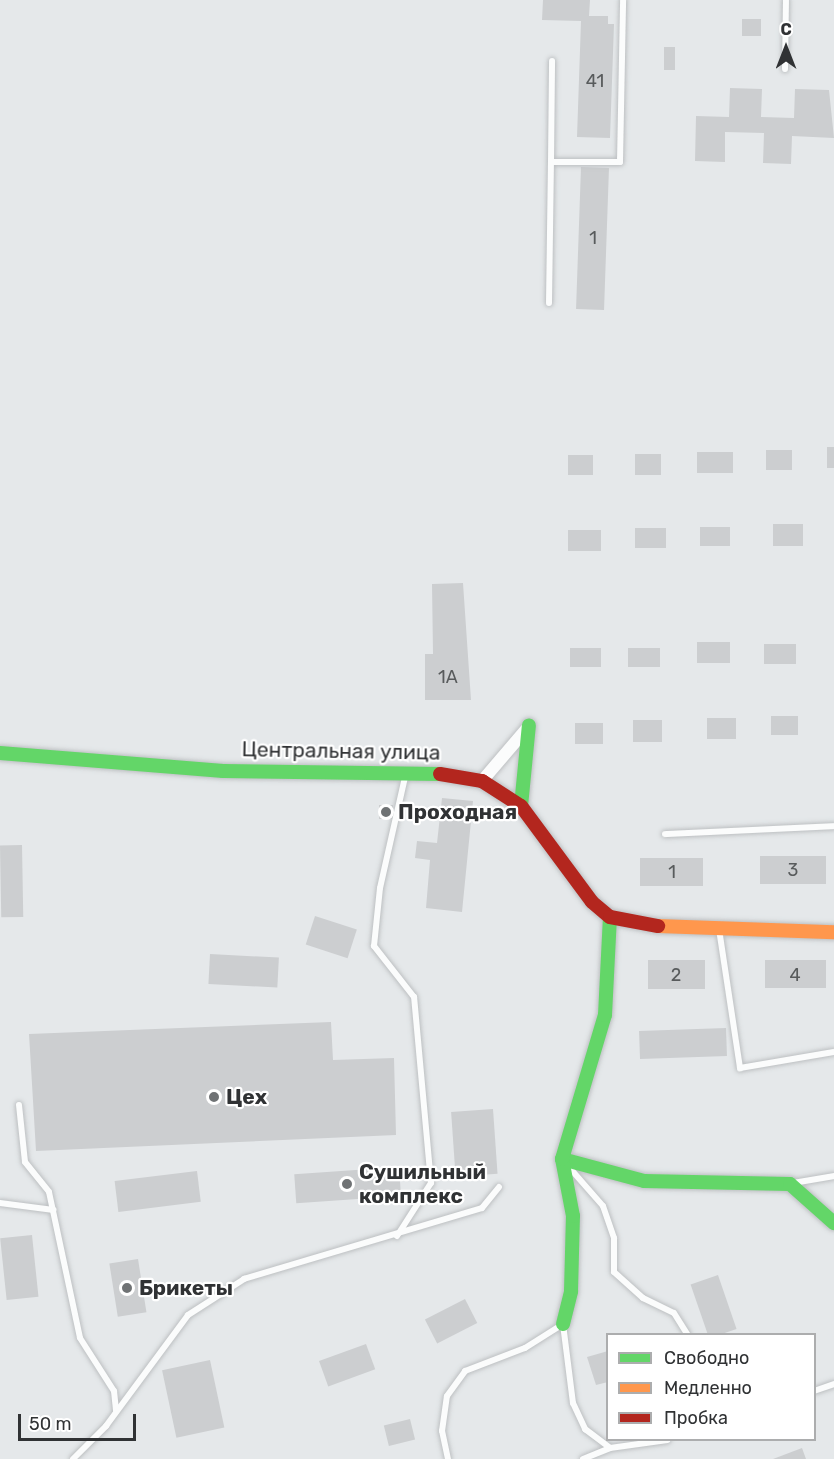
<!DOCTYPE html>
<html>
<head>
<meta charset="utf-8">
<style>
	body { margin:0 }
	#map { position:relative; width:834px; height:1459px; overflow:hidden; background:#e5e8ea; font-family:Rubik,sans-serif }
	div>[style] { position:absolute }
	.building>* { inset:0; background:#ccced0; transform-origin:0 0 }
	.roads { filter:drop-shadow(0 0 2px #bdc0c2) drop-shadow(0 0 2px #bdc0c2) }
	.lane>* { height:6px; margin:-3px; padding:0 3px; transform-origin:3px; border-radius:3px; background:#fbfcfc }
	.street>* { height:12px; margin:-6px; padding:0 6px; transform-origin:6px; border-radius:6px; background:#fbfcfc }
	.fast>* { height:14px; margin:-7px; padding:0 7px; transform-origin:7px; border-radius:7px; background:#63d668 }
	.slow>* { height:14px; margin:-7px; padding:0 7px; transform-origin:7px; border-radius:7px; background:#ff974d }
	.jam>* { height:14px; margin:-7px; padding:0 7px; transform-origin:7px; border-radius:7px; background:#b3261e }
	.dots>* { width:16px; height:16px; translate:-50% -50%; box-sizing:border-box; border:3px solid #fff; border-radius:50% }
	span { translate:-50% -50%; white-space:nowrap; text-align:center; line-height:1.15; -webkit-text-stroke:4.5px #fff; paint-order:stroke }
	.number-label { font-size:18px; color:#585b5c }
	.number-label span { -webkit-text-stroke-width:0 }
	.street-label { font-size:21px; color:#303234 }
	.poi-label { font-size:21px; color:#303234; font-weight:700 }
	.left { translate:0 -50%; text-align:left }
	.legend { position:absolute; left:606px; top:1333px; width:210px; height:108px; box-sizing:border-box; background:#fff; border:2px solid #acadae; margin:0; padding:8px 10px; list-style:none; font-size:18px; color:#303234 }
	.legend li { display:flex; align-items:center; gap:12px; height:30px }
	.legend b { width:30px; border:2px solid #acadae }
	.north { position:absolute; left:756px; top:18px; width:60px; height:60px; -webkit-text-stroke:4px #fff; paint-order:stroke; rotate:0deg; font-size:16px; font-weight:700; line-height:24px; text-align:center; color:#303234 }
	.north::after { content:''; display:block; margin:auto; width:21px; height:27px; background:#303234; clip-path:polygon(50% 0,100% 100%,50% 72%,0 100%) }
	.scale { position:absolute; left:18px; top:1414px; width:118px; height:27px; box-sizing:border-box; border:3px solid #303234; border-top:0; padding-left:8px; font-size:18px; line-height:21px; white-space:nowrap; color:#303234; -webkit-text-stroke:4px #fff; paint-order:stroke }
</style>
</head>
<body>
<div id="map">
	<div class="building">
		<div style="clip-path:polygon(543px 0,590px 0,589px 16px,608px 16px,608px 24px,614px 24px,610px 138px,577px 137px,581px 21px,542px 20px)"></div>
		<div style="left:742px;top:19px;width:19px;height:17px"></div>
		<div style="left:664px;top:47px;width:11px;height:23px"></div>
		<div style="clip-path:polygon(730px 88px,762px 89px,761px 117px,794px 118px,795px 89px,829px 90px,834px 138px,792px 136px,791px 164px,763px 163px,764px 133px,725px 132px,725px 162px,695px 161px,696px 116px,729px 117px)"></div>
		<div style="left:581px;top:167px;width:28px;height:142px;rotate:2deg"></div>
		<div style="left:827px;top:447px;width:7px;height:21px"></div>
		<div style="left:766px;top:450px;width:26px;height:20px"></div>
		<div style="left:697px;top:452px;width:36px;height:21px"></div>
		<div style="left:635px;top:454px;width:26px;height:21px"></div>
		<div style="left:593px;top:455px;width:20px;height:25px;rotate:90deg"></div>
		<div style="left:773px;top:524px;width:30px;height:22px"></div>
		<div style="left:700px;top:527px;width:30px;height:19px"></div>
		<div style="left:635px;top:528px;width:31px;height:20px"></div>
		<div style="left:568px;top:530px;width:33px;height:21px"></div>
		<div style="clip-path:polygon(463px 583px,471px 700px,425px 700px,425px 654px,433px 654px,432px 584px)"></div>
		<div style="left:697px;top:642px;width:33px;height:21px"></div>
		<div style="left:764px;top:644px;width:32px;height:20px"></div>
		<div style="left:570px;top:648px;width:31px;height:19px"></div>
		<div style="left:628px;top:648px;width:32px;height:19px"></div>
		<div style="left:771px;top:716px;width:27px;height:19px"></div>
		<div style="left:736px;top:718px;width:21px;height:29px;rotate:90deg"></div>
		<div style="left:633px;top:720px;width:29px;height:22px"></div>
		<div style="left:603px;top:723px;width:21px;height:28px;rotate:90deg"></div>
		<div style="clip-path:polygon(442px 798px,473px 801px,462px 912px,426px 908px,430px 860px,415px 858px,417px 841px,437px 843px)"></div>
		<div style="left:379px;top:805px;width:14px;height:14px"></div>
		<div style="left:22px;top:845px;width:72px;height:22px;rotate:89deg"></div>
		<div style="left:826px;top:856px;width:28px;height:66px;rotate:90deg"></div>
		<div style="left:703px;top:858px;width:28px;height:63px;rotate:90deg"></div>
		<div style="left:315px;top:916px;width:44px;height:30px;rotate:18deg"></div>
		<div style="left:210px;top:954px;width:69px;height:30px;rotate:3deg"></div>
		<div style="left:705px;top:960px;width:29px;height:57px;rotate:90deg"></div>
		<div style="left:826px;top:960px;width:28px;height:61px;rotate:90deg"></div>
		<div style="clip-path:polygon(331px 1022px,333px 1060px,394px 1058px,396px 1135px,36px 1151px,29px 1034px)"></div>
		<div style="left:726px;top:1028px;width:28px;height:87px;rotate:88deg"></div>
		<div style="left:493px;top:1109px;width:65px;height:42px;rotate:86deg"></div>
		<div style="left:399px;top:1167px;width:29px;height:105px;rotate:86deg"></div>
		<div style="left:197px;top:1171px;width:31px;height:83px;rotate:83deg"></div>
		<div style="left:32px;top:1235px;width:62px;height:32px;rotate:84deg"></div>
		<div style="left:138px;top:1259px;width:54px;height:29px;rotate:81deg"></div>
		<div style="left:718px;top:1275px;width:57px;height:29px;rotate:71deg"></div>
		<div style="left:465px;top:1299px;width:27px;height:45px;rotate:63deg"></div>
		<div style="left:366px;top:1344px;width:27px;height:50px;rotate:70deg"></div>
		<div style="clip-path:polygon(608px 1351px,608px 1382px,596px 1385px,587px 1357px)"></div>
		<div style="left:210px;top:1360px;width:69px;height:49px;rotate:78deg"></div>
		<div style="left:410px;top:1419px;width:21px;height:27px;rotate:76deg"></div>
		<div style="clip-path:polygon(802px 1448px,806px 1459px,773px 1459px)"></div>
	</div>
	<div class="roads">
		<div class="lane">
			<div style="left:785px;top:69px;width:69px;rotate:-89.2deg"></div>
			<div style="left:551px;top:162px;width:101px;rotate:-89.4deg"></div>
			<div style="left:549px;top:303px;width:141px;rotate:-89.2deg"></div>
			<div style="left:551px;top:162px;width:69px"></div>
			<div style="left:620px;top:162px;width:162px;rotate:-88.9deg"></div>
			<div style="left:665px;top:834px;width:169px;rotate:-2.7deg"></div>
			<div style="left:719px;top:929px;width:141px;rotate:81.4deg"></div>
			<div style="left:740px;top:1068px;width:95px;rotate:-9.7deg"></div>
			<div style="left:19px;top:1105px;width:57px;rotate:84deg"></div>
			<div style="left:25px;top:1162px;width:38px;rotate:51deg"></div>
			<div style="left:49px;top:1192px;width:149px;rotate:78deg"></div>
			<div style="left:80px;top:1338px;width:63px;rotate:57.3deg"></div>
			<div style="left:114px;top:1391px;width:20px;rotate:84deg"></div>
			<div style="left:568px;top:1166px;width:53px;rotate:48.8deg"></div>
			<div style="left:603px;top:1206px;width:34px;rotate:71deg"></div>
			<div style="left:614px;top:1238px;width:34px;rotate:90deg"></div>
			<div style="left:614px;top:1272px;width:39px;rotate:42deg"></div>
			<div style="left:643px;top:1298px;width:34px;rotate:26deg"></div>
			<div style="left:674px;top:1313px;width:25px;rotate:58deg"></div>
			<div style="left:793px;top:1183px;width:42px;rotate:-9.7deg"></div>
			<div style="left:0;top:1203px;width:54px;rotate:7.4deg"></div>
			<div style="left:397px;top:1236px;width:63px;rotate:-57.3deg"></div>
			<div style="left:431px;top:1183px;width:187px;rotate:-95.2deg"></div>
			<div style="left:414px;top:997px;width:65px;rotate:-128.1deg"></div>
			<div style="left:374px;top:946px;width:58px;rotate:-84.1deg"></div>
			<div style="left:380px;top:888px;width:114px;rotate:-77.3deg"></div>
			<div style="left:814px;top:1391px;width:21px;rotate:-19deg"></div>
			<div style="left:73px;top:1459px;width:47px;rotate:-45deg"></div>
			<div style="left:106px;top:1426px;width:138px;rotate:-53.5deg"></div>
			<div style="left:188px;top:1315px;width:67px;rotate:-32.7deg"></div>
			<div style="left:244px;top:1279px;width:248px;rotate:-16.6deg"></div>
			<div style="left:482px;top:1208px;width:27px;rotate:-51deg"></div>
			<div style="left:448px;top:1459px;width:29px;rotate:-102deg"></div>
			<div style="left:442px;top:1431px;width:35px;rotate:-82deg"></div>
			<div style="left:447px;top:1396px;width:31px;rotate:-54deg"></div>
			<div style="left:465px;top:1371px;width:64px;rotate:-21deg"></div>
			<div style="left:525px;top:1348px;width:45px;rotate:-32.3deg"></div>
			<div style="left:563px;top:1324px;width:80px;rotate:82.8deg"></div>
			<div style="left:573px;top:1403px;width:29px;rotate:65deg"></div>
			<div style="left:585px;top:1429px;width:31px;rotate:37deg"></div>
			<div style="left:610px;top:1448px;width:58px;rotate:-8deg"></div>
			<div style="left:583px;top:1459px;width:29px;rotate:-22deg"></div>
		</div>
		<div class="street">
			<div style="left:482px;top:781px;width:72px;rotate:-49.5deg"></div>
		</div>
		<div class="fast">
			<div style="left:0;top:753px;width:224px;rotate:4.6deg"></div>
			<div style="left:223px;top:771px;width:217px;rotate:0.8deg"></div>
			<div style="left:521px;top:806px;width:81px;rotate:-84.4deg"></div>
			<div style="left:562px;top:1159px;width:85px;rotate:15deg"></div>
			<div style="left:644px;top:1181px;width:146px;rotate:1.2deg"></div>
			<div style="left:790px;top:1184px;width:59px;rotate:41.6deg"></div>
			<div style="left:563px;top:1324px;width:34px;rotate:-76deg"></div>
			<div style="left:571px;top:1291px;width:75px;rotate:-88.5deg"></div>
			<div style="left:573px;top:1216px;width:58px;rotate:-100.9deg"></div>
			<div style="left:562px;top:1159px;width:150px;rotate:-73.4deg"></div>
			<div style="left:605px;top:1015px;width:98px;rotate:-87.1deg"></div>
		</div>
		<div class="slow">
			<div style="left:658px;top:926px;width:176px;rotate:2deg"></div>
		</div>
		<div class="jam">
			<div style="left:440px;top:774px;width:43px;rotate:9.5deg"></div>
			<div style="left:482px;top:781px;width:46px;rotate:32.7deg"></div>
			<div style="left:521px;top:806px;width:119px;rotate:53.5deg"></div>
			<div style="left:592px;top:902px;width:23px;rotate:40deg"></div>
			<div style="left:610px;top:917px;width:49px;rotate:10.6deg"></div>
		</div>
	</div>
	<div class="dots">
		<div style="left:386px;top:812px;background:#6f7274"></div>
		<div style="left:214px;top:1097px;background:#6f7274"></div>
		<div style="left:347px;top:1184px;background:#6f7274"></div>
		<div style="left:127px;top:1288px;background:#6f7274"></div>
	</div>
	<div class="number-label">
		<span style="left:595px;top:81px">41</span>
		<span style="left:593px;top:238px">1</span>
		<span style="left:448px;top:677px">1А</span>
		<span style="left:793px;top:870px">3</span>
		<span style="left:672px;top:872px">1</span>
		<span style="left:676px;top:975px">2</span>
		<span style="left:795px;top:975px">4</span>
	</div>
	<div class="street-label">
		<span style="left:341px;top:751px;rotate:1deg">Центральная улица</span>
	</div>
	<div class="poi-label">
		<span class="left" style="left:398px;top:812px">Проходная</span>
		<span class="left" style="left:226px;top:1097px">Цех</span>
		<span class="left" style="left:359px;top:1184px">Сушильный<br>комплекс</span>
		<span class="left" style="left:139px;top:1288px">Брикеты</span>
	</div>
	<ul class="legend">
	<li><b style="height:8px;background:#63d668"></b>Свободно</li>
	<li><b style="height:8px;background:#ff974d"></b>Медленно</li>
	<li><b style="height:8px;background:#b3261e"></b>Пробка</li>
	</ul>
	<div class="north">С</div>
	<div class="scale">50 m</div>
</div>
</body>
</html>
